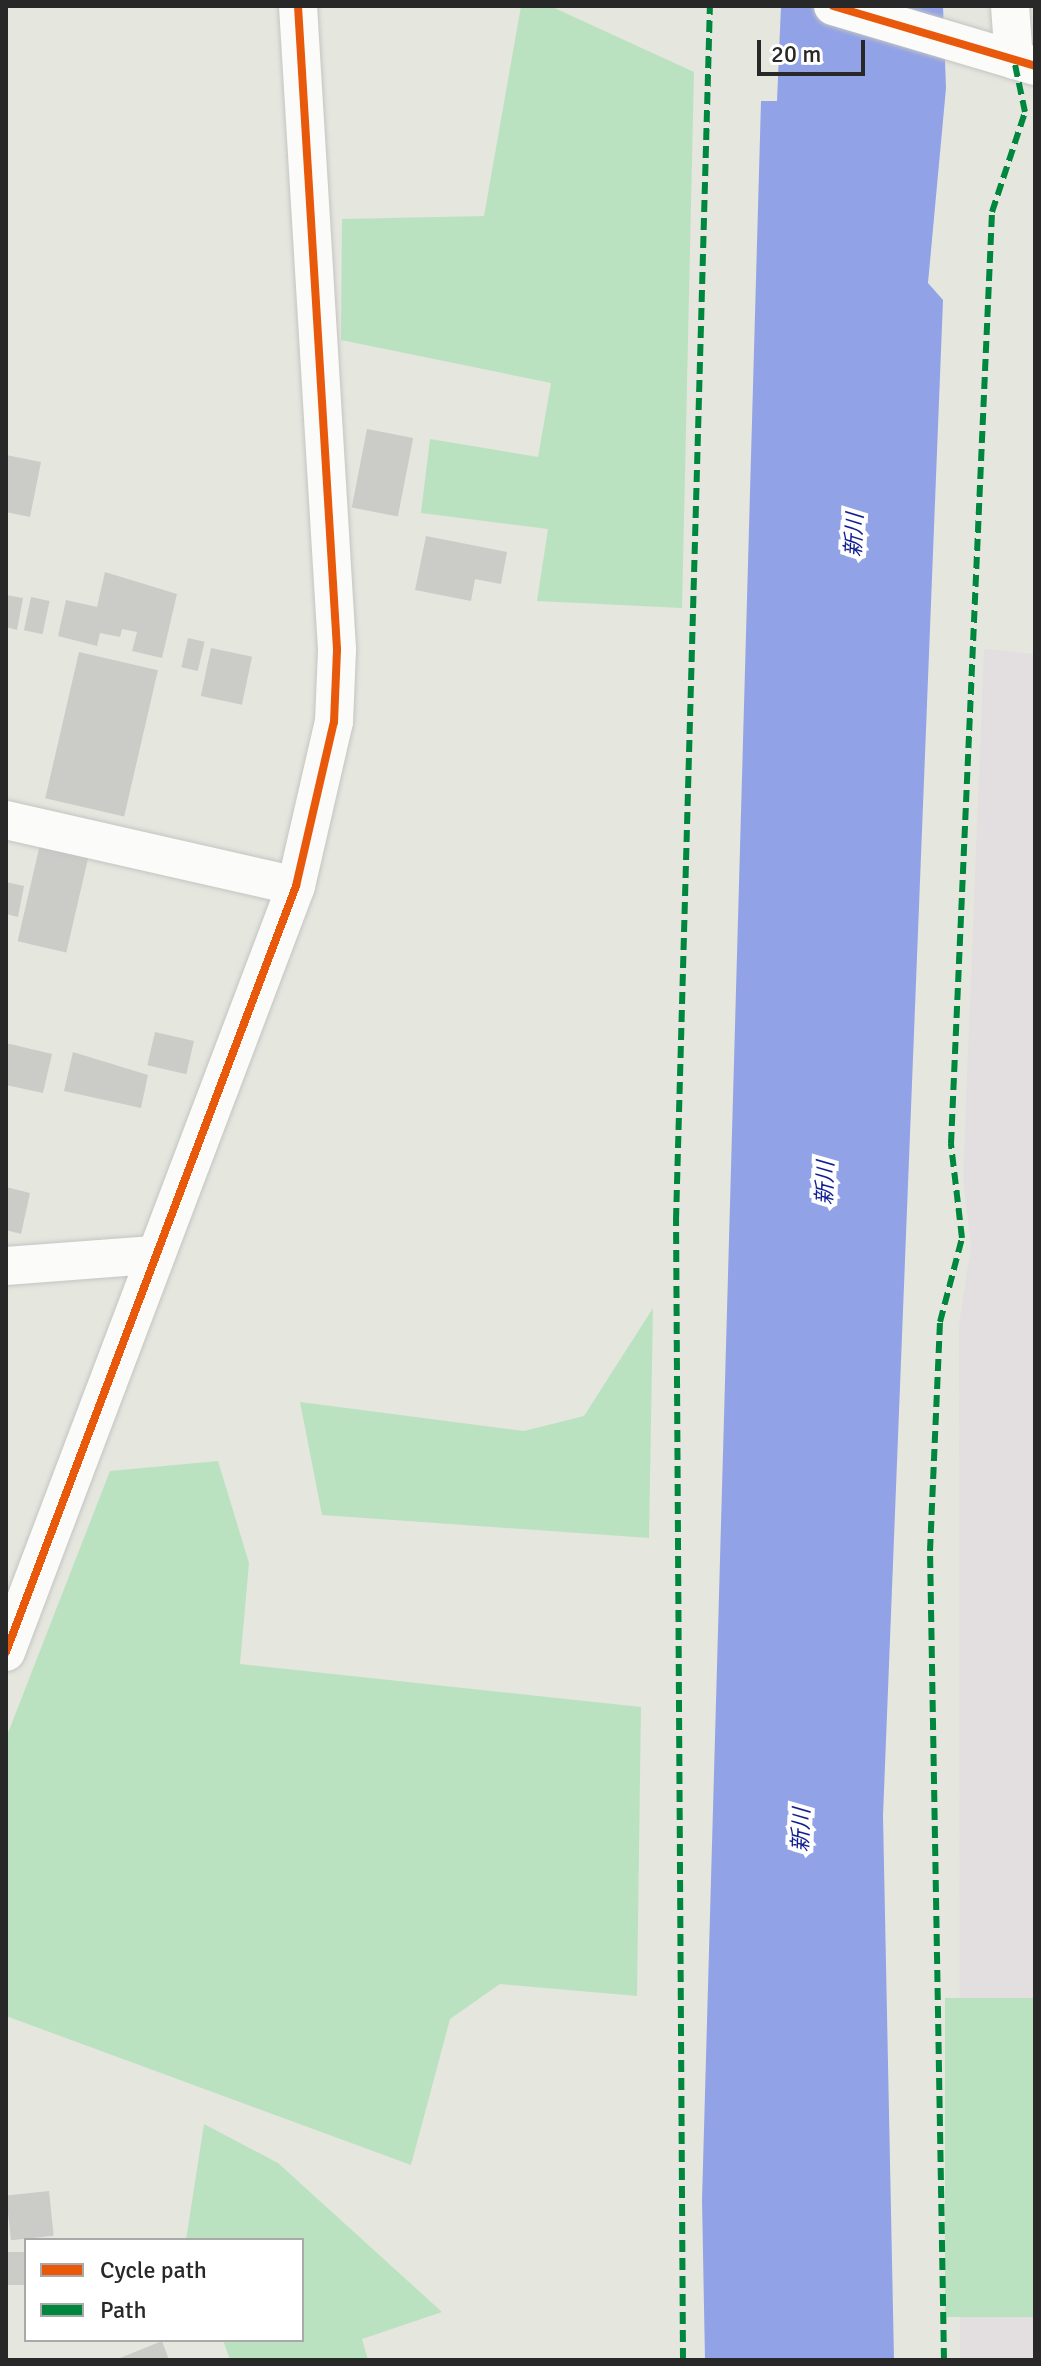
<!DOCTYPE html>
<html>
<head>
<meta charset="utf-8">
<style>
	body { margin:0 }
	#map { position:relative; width:1041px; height:2366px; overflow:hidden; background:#e5e6de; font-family:Signika,"Noto Sans JP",sans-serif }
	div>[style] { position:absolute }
	.industrial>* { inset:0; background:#e3dfe0 }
	.green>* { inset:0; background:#bbe2c0; transform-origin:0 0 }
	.water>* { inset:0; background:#92a2e6 }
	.building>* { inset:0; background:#cbccc7; transform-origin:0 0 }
	.roads { filter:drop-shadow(0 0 2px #c4c4c3) drop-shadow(0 0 2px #c4c4c3) }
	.minor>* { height:38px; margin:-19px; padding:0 19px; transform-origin:19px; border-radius:19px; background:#fbfbfa }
	.quiet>* { height:6px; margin-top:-3px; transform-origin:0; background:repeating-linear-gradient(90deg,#00873e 0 12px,transparent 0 18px) }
	.cycleway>* { height:8px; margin:-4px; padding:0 4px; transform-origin:4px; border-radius:4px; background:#e8590c }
	span { translate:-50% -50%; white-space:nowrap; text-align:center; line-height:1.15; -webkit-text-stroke:8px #fff; paint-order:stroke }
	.water-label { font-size:22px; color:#121f92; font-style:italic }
	.frame { position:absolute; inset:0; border:8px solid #282828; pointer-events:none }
	.legend { position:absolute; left:24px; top:2238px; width:280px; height:104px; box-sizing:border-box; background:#fff; border:2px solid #a9a9a9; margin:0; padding:10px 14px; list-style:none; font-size:24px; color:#282828 }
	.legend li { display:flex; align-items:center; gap:16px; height:40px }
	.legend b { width:40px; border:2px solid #a9a9a9 }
	.scale { position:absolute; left:757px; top:40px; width:108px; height:36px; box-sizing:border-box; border:4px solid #282828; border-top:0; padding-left:10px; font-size:24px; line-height:28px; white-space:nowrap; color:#282828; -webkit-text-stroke:6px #fff; paint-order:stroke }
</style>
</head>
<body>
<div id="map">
	<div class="industrial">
		<div style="clip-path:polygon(984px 649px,1035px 654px,1035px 2360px,960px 2360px,959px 1324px,971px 1247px,963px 1177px)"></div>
	</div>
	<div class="green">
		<div style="clip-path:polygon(521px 6px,550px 6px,694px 72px,682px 608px,537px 601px,548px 529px,421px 513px,430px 439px,538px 457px,551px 383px,341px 340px,342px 219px,484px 216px)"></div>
		<div style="clip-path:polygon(653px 1308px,649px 1538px,322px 1515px,300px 1402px,524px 1431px,584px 1416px)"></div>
		<div style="clip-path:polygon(218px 1461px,249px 1563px,240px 1664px,641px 1707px,637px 1996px,500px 1984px,450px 2019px,411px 2165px,6px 2016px,6px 1738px,110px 1471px)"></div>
		<div style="left:1035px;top:1998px;width:319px;height:90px;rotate:90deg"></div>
		<div style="clip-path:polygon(204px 2124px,278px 2163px,442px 2312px,362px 2339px,368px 2360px,230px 2360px,223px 2340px,302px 2340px,302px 2240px,186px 2240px)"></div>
	</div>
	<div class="water">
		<div style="clip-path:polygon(781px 6px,943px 6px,946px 88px,928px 283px,943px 300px,883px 1816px,894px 2360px,705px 2360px,702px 2200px,761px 101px,777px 101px)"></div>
	</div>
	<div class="building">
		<div style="left:367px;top:429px;width:47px;height:80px;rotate:11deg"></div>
		<div style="clip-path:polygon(6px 455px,41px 462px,30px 517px,6px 512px)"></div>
		<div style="clip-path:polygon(426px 536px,507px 552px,501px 584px,475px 579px,471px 601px,415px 590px)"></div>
		<div style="clip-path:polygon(105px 572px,177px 594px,162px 658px,132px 651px,137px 632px,122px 629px,120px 637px,100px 633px,97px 646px,58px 636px,66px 600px,97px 607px)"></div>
		<div style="clip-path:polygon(6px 595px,23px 598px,17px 630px,6px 627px)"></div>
		<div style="left:31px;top:597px;width:19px;height:34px;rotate:12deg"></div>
		<div style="left:188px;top:638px;width:17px;height:30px;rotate:13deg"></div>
		<div style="left:211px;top:648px;width:42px;height:49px;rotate:12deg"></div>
		<div style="left:79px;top:652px;width:81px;height:150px;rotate:13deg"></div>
		<div style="left:41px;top:840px;width:50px;height:104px;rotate:13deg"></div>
		<div style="clip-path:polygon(6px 882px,24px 886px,18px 917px,6px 914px)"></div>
		<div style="left:155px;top:1032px;width:40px;height:34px;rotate:13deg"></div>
		<div style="clip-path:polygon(6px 1043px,52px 1054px,43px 1093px,6px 1085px)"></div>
		<div style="clip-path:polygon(73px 1052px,148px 1075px,141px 1108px,64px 1091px)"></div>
		<div style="clip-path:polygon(6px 1187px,30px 1193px,21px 1234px,6px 1230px)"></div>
		<div style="left:49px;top:2191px;width:45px;height:43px;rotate:84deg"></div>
		<div style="left:26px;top:2252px;width:33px;height:20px;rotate:90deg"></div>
		<div style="clip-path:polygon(162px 2341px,169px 2360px,115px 2360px)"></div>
	</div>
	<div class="roads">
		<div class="minor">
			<div style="left:833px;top:6px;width:211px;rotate:16.5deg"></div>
			<div style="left:1010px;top:6px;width:54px;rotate:85.8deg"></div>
			<div style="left:6px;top:820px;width:297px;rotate:12.8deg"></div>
			<div style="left:6px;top:1266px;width:148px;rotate:-4.3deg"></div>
			<div style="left:6px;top:1652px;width:819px;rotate:-69.26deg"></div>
			<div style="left:296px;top:886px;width:168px;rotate:-77deg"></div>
			<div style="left:334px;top:722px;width:73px;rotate:-87.6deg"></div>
			<div style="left:337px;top:649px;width:644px;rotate:-93.47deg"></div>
		</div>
	</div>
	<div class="quiet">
		<div style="left:683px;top:2360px;width:1140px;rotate:-90.35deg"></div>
		<div style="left:676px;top:1220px;width:1214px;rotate:-88.4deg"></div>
		<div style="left:944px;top:2360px;width:809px;rotate:-90.99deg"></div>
		<div style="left:930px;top:1551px;width:229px;rotate:-87.5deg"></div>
		<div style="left:940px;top:1322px;width:87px;rotate:-75.3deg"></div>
		<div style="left:962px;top:1238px;width:95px;rotate:-96.7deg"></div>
		<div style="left:951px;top:1144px;width:933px;rotate:-87.48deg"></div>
		<div style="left:992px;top:212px;width:105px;rotate:-71.7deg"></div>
		<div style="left:1025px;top:112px;width:53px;rotate:-101.9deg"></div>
	</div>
	<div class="cycleway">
		<div style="left:833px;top:6px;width:211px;rotate:16.5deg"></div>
		<div style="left:6px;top:1652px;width:819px;rotate:-69.26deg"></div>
		<div style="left:296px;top:886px;width:168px;rotate:-77deg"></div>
		<div style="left:334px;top:722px;width:73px;rotate:-87.6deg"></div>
		<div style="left:337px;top:649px;width:644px;rotate:-93.47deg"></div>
	</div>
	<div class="water-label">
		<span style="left:854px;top:535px;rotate:-87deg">新川</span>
		<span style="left:825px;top:1183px;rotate:-88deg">新川</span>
		<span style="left:801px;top:1830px;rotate:-88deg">新川</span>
	</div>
	<div class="frame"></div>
	<ul class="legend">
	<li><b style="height:10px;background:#e8590c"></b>Cycle path</li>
	<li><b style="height:10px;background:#00873e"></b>Path</li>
	</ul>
	<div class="scale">20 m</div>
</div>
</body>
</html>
